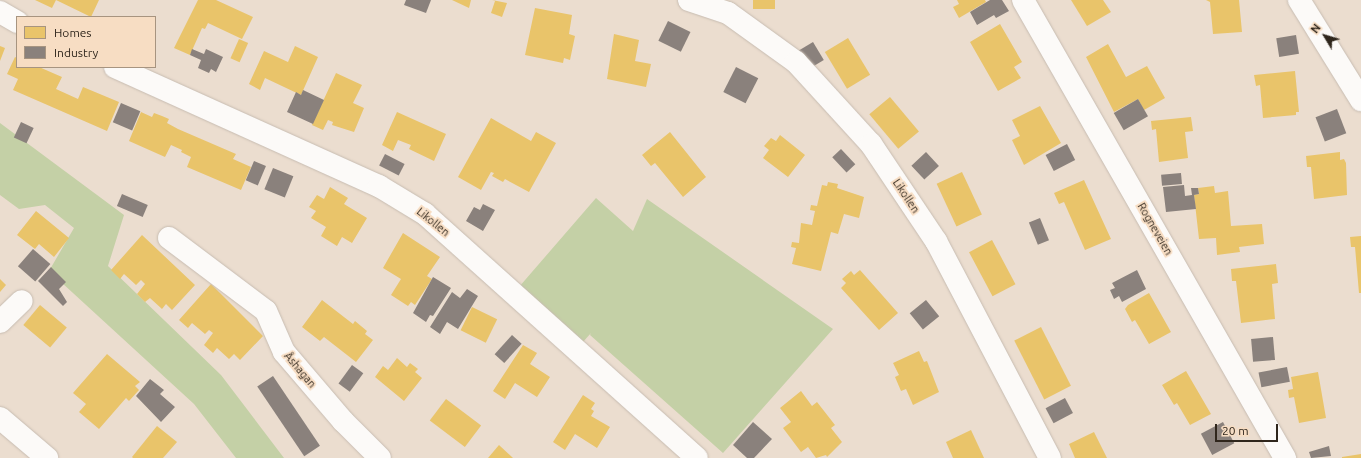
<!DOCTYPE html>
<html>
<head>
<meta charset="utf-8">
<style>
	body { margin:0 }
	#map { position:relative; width:1361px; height:458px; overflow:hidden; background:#ebddcf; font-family:Ubuntu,sans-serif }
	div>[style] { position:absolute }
	.green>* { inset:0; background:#c4d0a6 }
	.homes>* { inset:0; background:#e9c46a; transform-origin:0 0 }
	.industry>* { inset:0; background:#8a817c; transform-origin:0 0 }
	.roads { filter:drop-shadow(0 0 1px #c7bcb1) drop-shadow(0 0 1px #c7bcb1) }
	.minor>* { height:22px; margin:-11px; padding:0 11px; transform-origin:11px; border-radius:11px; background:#fcfaf8 }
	span { translate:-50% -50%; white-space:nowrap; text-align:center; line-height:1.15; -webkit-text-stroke:4px #f7ddc3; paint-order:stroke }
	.street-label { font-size:11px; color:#2f261c }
	.legend { position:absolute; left:16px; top:16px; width:140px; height:52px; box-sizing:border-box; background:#f7ddc3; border:1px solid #a79480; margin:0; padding:5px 7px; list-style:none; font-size:12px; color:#2f261c }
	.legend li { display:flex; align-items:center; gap:8px; height:20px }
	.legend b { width:20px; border:1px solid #a79480 }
	.north { position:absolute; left:1305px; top:16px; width:40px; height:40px; -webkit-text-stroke:3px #f7ddc3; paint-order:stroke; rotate:308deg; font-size:11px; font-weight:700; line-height:16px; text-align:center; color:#2f261c }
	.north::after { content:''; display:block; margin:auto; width:14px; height:18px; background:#2f261c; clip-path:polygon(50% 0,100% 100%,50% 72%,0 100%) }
	.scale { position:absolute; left:1215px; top:424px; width:63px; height:18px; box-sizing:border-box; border:2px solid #2f261c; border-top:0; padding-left:5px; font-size:12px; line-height:14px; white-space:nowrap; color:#2f261c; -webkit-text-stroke:3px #f7ddc3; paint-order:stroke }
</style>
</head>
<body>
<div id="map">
	<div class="green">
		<div style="clip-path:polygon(0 123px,124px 215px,108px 266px,221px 375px,284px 458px,236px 458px,194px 404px,49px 271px,74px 228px,45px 205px,19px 209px,0 195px)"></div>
		<div style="clip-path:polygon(596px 198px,633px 231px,647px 199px,833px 329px,723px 453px,590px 335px,591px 333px,583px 342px,519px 287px)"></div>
	</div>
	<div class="homes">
		<div style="clip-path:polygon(35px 0,99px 0,91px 17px,56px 0,52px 8px)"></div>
		<div style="clip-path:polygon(198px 0,216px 0,253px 17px,242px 39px,208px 23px,205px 29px,202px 28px,190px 55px,174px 48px)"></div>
		<div style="clip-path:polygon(452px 0,471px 0,469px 8px)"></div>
		<div style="clip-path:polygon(492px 0,507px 3px,502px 17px,491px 13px,495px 1px)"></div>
		<div style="left:753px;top:0;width:22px;height:9px"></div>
		<div style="clip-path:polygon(957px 0,985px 0,986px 2px,959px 18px,953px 7px,959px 4px)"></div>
		<div style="clip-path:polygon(1071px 0,1103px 0,1111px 12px,1087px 26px)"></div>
		<div style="clip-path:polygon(1206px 0,1239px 0,1242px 32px,1213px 34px,1210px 2px)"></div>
		<div style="clip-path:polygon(535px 8px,572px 15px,569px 34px,575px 36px,570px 60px,564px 58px,563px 63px,525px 55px)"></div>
		<div style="clip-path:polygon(1000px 24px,1022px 62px,1014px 67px,1021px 78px,998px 91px,970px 42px)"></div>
		<div style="clip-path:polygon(614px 34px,639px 40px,635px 61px,651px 64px,646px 87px,607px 79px)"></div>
		<div style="left:848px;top:38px;width:43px;height:27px;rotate:59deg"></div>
		<div style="left:239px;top:39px;width:10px;height:21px;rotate:24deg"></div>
		<div style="clip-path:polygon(1108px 44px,1126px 77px,1147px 66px,1165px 98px,1144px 110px,1138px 99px,1114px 112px,1086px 57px)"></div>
		<div style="clip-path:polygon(0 46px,5px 48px,0 61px)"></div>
		<div style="clip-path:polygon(295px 46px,318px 57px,301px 95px,265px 78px,260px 90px,249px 84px,264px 51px,288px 62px)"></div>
		<div style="clip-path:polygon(15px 57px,17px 58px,17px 67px,39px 67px,62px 77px,56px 89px,78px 99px,83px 87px,119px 102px,107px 131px,13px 90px,18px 79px,7px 74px)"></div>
		<div style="clip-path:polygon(1295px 71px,1299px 112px,1296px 112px,1296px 115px,1263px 118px,1260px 85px,1256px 86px,1254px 75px)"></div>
		<div style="clip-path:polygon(336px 73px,362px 85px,353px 103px,364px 108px,354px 132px,332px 125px,333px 122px,328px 120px,323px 130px,312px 125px)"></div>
		<div style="left:890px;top:97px;width:45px;height:27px;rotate:50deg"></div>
		<div style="clip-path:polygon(1040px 106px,1061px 143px,1024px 165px,1012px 140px,1020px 136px,1012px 120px)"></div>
		<div style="clip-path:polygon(141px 112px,152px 117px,154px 113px,162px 116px,169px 119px,167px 123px,178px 129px,236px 154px,233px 159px,251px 167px,241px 190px,187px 167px,191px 157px,181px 152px,182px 150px,171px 145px,165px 157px,129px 141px)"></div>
		<div style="clip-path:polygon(397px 112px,446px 134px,434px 161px,409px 149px,411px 145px,398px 140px,393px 151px,382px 145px)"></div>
		<div style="clip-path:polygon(1191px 117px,1193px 131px,1185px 132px,1188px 158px,1159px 162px,1156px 129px,1152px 130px,1151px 121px)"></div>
		<div style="clip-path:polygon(491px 118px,531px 141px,536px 132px,556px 143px,529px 192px,505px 179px,503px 182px,492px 176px,494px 173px,491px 172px,481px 190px,458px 177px)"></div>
		<div style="clip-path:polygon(670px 132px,706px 177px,683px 197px,655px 163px,651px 166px,642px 155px)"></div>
		<div style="clip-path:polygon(780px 135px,805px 155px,788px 177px,763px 158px,769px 150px,764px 146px,771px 138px,776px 141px)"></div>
		<div style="clip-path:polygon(1340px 152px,1340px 160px,1344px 159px,1346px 163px,1347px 195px,1314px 199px,1311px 167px,1307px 167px,1306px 156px)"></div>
		<div style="left:962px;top:172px;width:47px;height:28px;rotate:65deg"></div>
		<div style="clip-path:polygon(1084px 180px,1111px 239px,1085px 250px,1064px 202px,1059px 204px,1054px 193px)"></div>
		<div style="clip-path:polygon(828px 182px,838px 184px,837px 188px,864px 197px,859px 218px,844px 214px,838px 234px,831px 232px,821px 271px,792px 264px,796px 248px,791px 247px,792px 242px,799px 243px,801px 223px,812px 225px,815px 211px,810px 210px,811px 205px,817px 206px,822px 185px,827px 186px)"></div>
		<div style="clip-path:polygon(1214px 186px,1215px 193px,1228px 191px,1231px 226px,1262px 224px,1264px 244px,1239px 247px,1240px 252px,1217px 255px,1216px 238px,1199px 239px,1194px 195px,1199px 194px,1198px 188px)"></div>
		<div style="clip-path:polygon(330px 187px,348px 198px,344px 204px,367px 218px,352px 243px,342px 237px,337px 246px,321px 236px,326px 227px,311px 218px,316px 211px,309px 207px,317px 195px,324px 199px)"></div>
		<div style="clip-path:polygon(36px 211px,69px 238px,54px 257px,39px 244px,35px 249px,17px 235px)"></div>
		<div style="clip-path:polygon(403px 233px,440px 257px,427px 276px,432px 279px,415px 305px,411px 302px,408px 306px,391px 295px,401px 279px,383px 268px)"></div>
		<div style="clip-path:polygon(142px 235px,195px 285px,172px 310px,166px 304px,162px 309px,150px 298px,145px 302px,137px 294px,145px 284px,141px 280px,136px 285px,124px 274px,120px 279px,111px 270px)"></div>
		<div style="clip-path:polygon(1361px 236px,1361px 293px,1359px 293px,1355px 247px,1351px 247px,1350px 237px)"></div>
		<div style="left:992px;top:240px;width:50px;height:26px;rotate:62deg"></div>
		<div style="clip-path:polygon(1276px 264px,1278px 283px,1272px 284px,1275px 319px,1241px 323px,1236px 281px,1232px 281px,1231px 269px)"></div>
		<div style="clip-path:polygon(860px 270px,898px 313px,879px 330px,841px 288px,846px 283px,842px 279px,851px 271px,854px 275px)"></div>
		<div style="clip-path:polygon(0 279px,6px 285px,0 292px)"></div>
		<div style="clip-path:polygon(211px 284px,263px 336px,240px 360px,234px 354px,229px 359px,217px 348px,213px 353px,204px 345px,213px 333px,209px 330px,205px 334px,192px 323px,188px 328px,179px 320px)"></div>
		<div style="clip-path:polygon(1149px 293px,1171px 332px,1149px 344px,1135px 320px,1132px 322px,1125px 309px,1128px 305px)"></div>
		<div style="clip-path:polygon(322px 300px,353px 324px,355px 321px,367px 331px,365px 334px,373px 340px,356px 362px,324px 337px,320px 341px,302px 327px)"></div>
		<div style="left:40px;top:305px;width:35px;height:26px;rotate:40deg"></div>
		<div style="left:472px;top:307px;width:28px;height:26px;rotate:26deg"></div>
		<div style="left:1041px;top:327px;width:66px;height:30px;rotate:63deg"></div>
		<div style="clip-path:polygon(523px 345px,537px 353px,530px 364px,550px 377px,537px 397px,515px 383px,505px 399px,493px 391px)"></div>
		<div style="clip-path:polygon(919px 351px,924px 362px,927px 361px,939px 392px,913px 405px,906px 389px,901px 391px,895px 377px,899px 375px,893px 363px)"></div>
		<div style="clip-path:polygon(107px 354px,140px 382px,135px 386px,139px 390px,129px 401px,126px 398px,99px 429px,79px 412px,86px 404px,73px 393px)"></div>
		<div style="clip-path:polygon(397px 358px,407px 367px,410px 363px,418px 369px,415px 372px,422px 378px,404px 401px,375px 377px,383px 366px,388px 370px)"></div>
		<div style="clip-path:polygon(1186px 371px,1211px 414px,1190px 425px,1177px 403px,1174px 405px,1162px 385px)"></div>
		<div style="clip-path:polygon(1318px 372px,1326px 418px,1299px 423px,1294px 397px,1289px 398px,1288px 390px,1293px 389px,1291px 377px)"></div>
		<div style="clip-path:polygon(801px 391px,812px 406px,817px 402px,835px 425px,831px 428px,842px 442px,827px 457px,826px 455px,816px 458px,808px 447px,801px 452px,783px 428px,791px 422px,780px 408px)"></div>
		<div style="clip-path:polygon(583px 395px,595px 403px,591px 409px,594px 411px,591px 416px,610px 427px,597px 448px,575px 434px,565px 450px,553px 442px)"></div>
		<div style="left:446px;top:399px;width:44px;height:27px;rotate:37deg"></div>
		<div style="clip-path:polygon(157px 426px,177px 442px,163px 458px,133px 458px,132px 457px)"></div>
		<div style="clip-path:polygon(971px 430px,984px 458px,953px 458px,946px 442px)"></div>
		<div style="clip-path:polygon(1094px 432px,1107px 458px,1075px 458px,1069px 444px)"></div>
		<div style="clip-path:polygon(499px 445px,513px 458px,488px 458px)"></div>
		<div style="clip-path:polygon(1361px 454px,1361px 458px,1342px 458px,1342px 457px)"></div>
	</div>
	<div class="industry">
		<div style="clip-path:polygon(406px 0,431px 0,426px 13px,404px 5px)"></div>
		<div style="clip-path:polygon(990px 0,1002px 0,1009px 11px,996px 18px,994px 15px,977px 25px,970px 12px)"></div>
		<div style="left:668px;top:21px;width:25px;height:22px;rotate:26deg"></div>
		<div style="left:1296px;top:35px;width:19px;height:20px;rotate:81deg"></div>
		<div style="left:813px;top:42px;width:21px;height:18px;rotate:59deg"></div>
		<div style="clip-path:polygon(192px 49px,204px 54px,206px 49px,223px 57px,216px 72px,211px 69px,209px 73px,198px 68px,201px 60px,190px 55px)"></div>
		<div style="left:736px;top:67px;width:25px;height:28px;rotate:27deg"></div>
		<div style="clip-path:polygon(303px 90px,324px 100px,313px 124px,287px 112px,296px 92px,301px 95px)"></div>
		<div style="left:1138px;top:99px;width:20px;height:28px;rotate:60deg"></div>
		<div style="left:121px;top:103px;width:21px;height:21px;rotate:23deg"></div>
		<div style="left:1337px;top:109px;width:26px;height:23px;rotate:69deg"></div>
		<div style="left:21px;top:122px;width:14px;height:17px;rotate:25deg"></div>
		<div style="left:1067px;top:144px;width:18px;height:24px;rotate:63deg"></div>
		<div style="left:841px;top:149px;width:21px;height:12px;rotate:47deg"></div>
		<div style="left:926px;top:152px;width:19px;height:20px;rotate:47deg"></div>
		<div style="left:385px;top:154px;width:22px;height:13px;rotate:27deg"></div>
		<div style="left:254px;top:161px;width:13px;height:21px;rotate:23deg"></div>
		<div style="left:273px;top:168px;width:22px;height:23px;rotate:22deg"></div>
		<div style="left:1181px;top:173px;width:11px;height:20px;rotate:85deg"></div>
		<div style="clip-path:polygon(1184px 185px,1185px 196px,1192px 195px,1191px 188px,1198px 188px,1199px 194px,1194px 195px,1196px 209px,1166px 212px,1163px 187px)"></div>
		<div style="left:122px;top:194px;width:28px;height:13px;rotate:23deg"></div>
		<div style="clip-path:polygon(483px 204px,495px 210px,483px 231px,466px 221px,474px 207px,480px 210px)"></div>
		<div style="left:1040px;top:218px;width:24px;height:12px;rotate:68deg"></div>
		<div style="left:33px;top:249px;width:23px;height:23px;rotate:41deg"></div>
		<div style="clip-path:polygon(51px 267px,66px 282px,59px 289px,67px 302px,63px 306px,38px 281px)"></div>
		<div style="clip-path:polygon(1137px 270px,1146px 289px,1122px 302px,1119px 296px,1114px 299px,1110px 290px,1115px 288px,1112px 283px)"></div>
		<div style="clip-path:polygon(433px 277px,451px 288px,433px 316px,430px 315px,426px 322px,413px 313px)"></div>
		<div style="clip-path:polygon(467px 289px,478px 296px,458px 329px,447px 322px,440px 334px,430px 327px,452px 292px,460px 298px)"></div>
		<div style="left:926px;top:300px;width:21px;height:21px;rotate:51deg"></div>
		<div style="left:512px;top:335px;width:13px;height:26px;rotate:42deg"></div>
		<div style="left:1273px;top:337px;width:23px;height:22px;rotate:85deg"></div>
		<div style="left:352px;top:365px;width:14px;height:23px;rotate:36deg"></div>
		<div style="left:1287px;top:367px;width:15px;height:29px;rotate:79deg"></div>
		<div style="left:273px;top:376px;width:84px;height:19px;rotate:56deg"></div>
		<div style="clip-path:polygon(150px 379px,164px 390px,160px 394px,175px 407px,161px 422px,136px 396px)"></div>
		<div style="left:1065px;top:398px;width:17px;height:22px;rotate:62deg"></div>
		<div style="clip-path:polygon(753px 422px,772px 439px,754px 458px,747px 458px,733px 445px)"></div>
		<div style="left:1223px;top:422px;width:24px;height:25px;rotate:62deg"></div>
		<div style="clip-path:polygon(1329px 446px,1331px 456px,1311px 458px,1309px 452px)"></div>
	</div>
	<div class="roads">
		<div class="minor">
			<div style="left:689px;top:0;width:41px;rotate:18.4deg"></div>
			<div style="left:728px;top:13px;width:84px;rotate:35.8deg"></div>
			<div style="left:796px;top:62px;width:111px;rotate:47.6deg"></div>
			<div style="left:871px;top:144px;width:117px;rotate:56.2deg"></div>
			<div style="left:936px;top:241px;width:245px;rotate:62.3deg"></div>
			<div style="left:1023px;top:0;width:528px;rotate:60.23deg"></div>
			<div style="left:1299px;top:0;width:118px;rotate:58.2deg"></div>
			<div style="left:0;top:12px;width:20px;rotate:30deg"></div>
			<div style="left:115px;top:67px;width:290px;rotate:24.3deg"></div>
			<div style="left:379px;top:186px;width:54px;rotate:31.3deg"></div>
			<div style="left:425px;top:214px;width:365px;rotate:41.9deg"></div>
			<div style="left:169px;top:238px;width:121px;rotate:37deg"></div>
			<div style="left:266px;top:311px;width:45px;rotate:66.3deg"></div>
			<div style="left:284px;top:352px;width:91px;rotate:49.5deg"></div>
			<div style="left:343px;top:421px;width:52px;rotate:45deg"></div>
			<div style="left:0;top:322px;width:30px;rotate:-44deg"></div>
			<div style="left:0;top:418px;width:62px;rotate:40.4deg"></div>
		</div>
	</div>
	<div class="street-label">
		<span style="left:906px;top:196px;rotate:56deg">Likollen</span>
		<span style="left:433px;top:222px;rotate:39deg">Likollen</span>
		<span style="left:1155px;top:229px;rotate:60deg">Rogneveien</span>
		<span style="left:300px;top:370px;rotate:50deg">Åshagan</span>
	</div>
	<ul class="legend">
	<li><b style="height:11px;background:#e9c46a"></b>Homes</li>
	<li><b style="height:11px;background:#8a817c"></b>Industry</li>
	</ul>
	<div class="north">N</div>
	<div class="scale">20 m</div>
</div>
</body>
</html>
